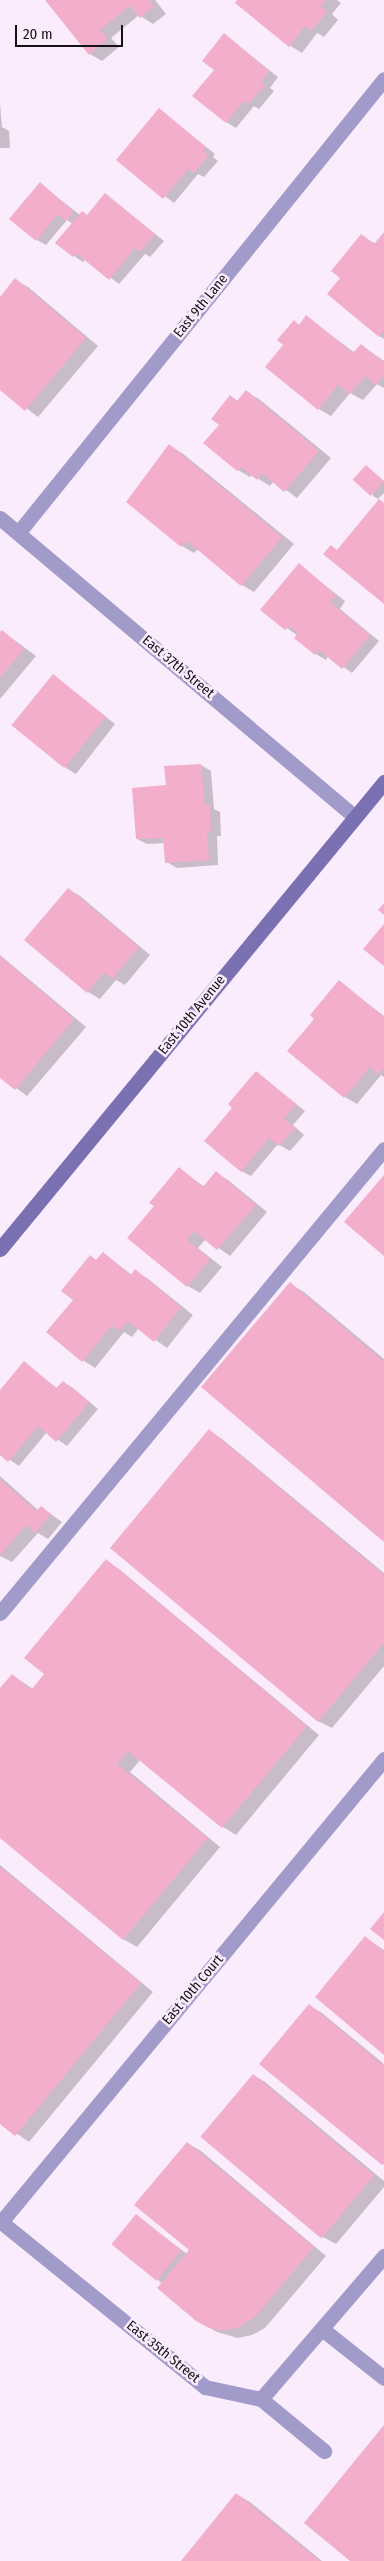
<!DOCTYPE html>
<html>
<head>
<meta charset="utf-8">
<style>
	body { margin:0 }
	#map { position:relative; width:384px; height:2561px; overflow:hidden; background:#faecfc; font-family:"Fira Sans Condensed",sans-serif }
	div>[style] { position:absolute }
	.shadow>* { inset:0; background:#0003 }
	.building>* { inset:0; background:#f2aecb; transform-origin:0 0 }
	.lane>* { height:15px; margin:-7.5px; padding:0 7.5px; transform-origin:7.5px; border-radius:7.5px; background:#a09bc9 }
	.street>* { height:15px; margin:-7.5px; padding:0 7.5px; transform-origin:7.5px; border-radius:7.5px; background:#a09bc9 }
	.secondary>* { height:15px; margin:-7.5px; padding:0 7.5px; transform-origin:7.5px; border-radius:7.5px; background:#7a71b3 }
	span { translate:-50% -50%; white-space:nowrap; text-align:center; line-height:1.15; -webkit-text-stroke:5px #faecfc; paint-order:stroke }
	.street-label { font-size:14px; color:#161117 }
	.scale { position:absolute; left:15px; top:25px; width:108px; height:22px; box-sizing:border-box; border:2px solid #161117; border-top:0; padding-left:6px; font-size:15px; line-height:18px; white-space:nowrap; color:#161117; -webkit-text-stroke:4px #faecfc; paint-order:stroke }
</style>
</head>
<body>
<div id="map">
	<div class="shadow">
		<div style="clip-path:polygon(46px 0,155px 0,166px 14px,153px 24px,139px 15px,111px 38px,119px 47px,102px 61px,90px 54px)"></div>
		<div style="clip-path:polygon(239px 0,337px 0,341px 3px,332px 14px,338px 20px,324px 37px,317px 33px,302px 53px,289px 45px)"></div>
		<div style="clip-path:polygon(225px 35px,278px 77px,270px 88px,274px 91px,259px 109px,254px 106px,236px 128px,226px 122px,216px 70px)"></div>
		<div style="clip-path:polygon(0 103px,2px 127px,9px 131px,10px 148px,0 148px)"></div>
		<div style="clip-path:polygon(159px 110px,215px 154px,213px 157px,218px 161px,204px 177px,198px 174px,174px 203px,118px 160px)"></div>
		<div style="clip-path:polygon(40px 184px,80px 215px,88px 216px,105px 194px,164px 241px,150px 257px,145px 254px,119px 284px,86px 259px,83px 262px,74px 256px,73px 224px,67px 220px,46px 245px,37px 240px)"></div>
		<div style="clip-path:polygon(384px 234px,384px 339px,379px 336px,342px 278px,362px 236px,376px 244px)"></div>
		<div style="clip-path:polygon(15px 280px,28px 287px,98px 346px,38px 417px,0 388px,0 298px)"></div>
		<div style="clip-path:polygon(307px 317px,355px 353px,361px 345px,384px 361px,384px 388px,377px 384px,363px 400px,350px 393px,331px 416px,319px 409px,294px 322px,300px 325px)"></div>
		<div style="clip-path:polygon(246px 392px,259px 399px,331px 458px,297px 498px,274px 481px,270px 486px,252px 475px,250px 477px,238px 470px,220px 425px,231px 397px,238px 401px)"></div>
		<div style="clip-path:polygon(170px 446px,182px 453px,294px 544px,254px 592px,242px 585px,198px 549px,194px 553px,182px 546px,128px 501px)"></div>
		<div style="clip-path:polygon(367px 467px,384px 481px,384px 493px,378px 499px,373px 496px)"></div>
		<div style="clip-path:polygon(299px 565px,345px 601px,340px 609px,379px 641px,352px 673px,328px 656px,326px 660px,316px 654px,298px 636px,262px 610px)"></div>
		<div style="clip-path:polygon(2px 631px,36px 656px,0 699px,0 634px)"></div>
		<div style="clip-path:polygon(54px 676px,115px 724px,76px 774px,66px 768px)"></div>
		<div style="clip-path:polygon(201px 765px,211px 771px,214px 809px,220px 812px,221px 836px,217px 836px,218px 865px,177px 868px,167px 862px,165px 843px,147px 844px,137px 839px,168px 786px)"></div>
		<div style="clip-path:polygon(68px 889px,80px 896px,150px 955px,125px 985px,116px 980px,100px 999px,88px 992px)"></div>
		<div style="clip-path:polygon(0 955px,86px 1027px,27px 1096px,0 1076px)"></div>
		<div style="clip-path:polygon(339px 982px,384px 1016px,384px 1077px,381px 1075px,357px 1104px,345px 1097px,315px 1019px)"></div>
		<div style="clip-path:polygon(256px 1072px,305px 1111px,293px 1125px,304px 1135px,290px 1151px,278px 1144px,251px 1176px,241px 1171px,233px 1108px)"></div>
		<div style="clip-path:polygon(179px 1169px,205px 1187px,216px 1173px,228px 1180px,267px 1212px,230px 1256px,206px 1239px,198px 1248px,222px 1267px,200px 1293px,188px 1286px,129px 1238px,155px 1206px)"></div>
		<div style="clip-path:polygon(104px 1254px,132px 1275px,135px 1271px,147px 1278px,193px 1315px,167px 1348px,139px 1328px,132px 1337px,124px 1332px,95px 1368px,83px 1360px,74px 1300px)"></div>
		<div style="clip-path:polygon(290px 1284px,304px 1292px,384px 1359px,384px 1540px)"></div>
		<div style="clip-path:polygon(24px 1363px,58px 1389px,63px 1382px,73px 1388px,98px 1409px,67px 1446px,47px 1432px,19px 1466px,0 1453px,0 1392px)"></div>
		<div style="clip-path:polygon(209px 1431px,222px 1439px,384px 1573px,384px 1666px,332px 1728px,318px 1721px)"></div>
		<div style="clip-path:polygon(0 1476px,39px 1511px,41px 1507px,62px 1522px,48px 1539px,38px 1533px,12px 1562px,0 1556px)"></div>
		<div style="clip-path:polygon(106px 1561px,119px 1569px,319px 1735px,236px 1835px,223px 1827px,141px 1759px,130px 1772px,220px 1847px,137px 1947px,123px 1939px,0 1836px,0 1690px,12px 1675px,33px 1689px,45px 1674px)"></div>
		<div style="clip-path:polygon(0 1865px,153px 1992px,29px 2142px,0 2122px)"></div>
		<div style="clip-path:polygon(366px 1938px,384px 1950px,384px 2053px)"></div>
		<div style="clip-path:polygon(310px 2006px,322px 2013px,384px 2064px,384px 2165px)"></div>
		<div style="clip-path:polygon(253px 2075px,265px 2082px,384px 2181px,384px 2187px,336px 2244px,323px 2237px)"></div>
		<div style="clip-path:polygon(187px 2143px,201px 2151px,326px 2256px,265px 2328px,252px 2335px,238px 2338px,217px 2332px,203px 2324px,157px 2279px,136px 2215px,187px 2254px,190px 2250px)"></div>
		<div style="clip-path:polygon(236px 2494px,250px 2502px,322px 2561px,183px 2561px)"></div>
	</div>
	<div class="building">
		<div style="clip-path:polygon(45px 0,149px 0,154px 6px,140px 18px,130px 6px,100px 30px,107px 39px,89px 55px)"></div>
		<div style="clip-path:polygon(237px 0,326px 0,321px 7px,327px 12px,311px 31px,305px 26px,289px 47px,235px 3px)"></div>
		<div style="clip-path:polygon(224px 33px,269px 71px,261px 81px,265px 85px,257px 94px,248px 104px,244px 101px,226px 123px,192px 96px,214px 70px,202px 61px)"></div>
		<div style="clip-path:polygon(159px 108px,206px 147px,203px 150px,209px 155px,194px 173px,188px 169px,163px 199px,116px 160px)"></div>
		<div style="clip-path:polygon(40px 182px,74px 212px,66px 221px,58px 214px,36px 241px,9px 219px)"></div>
		<div style="clip-path:polygon(105px 193px,155px 234px,140px 252px,135px 248px,109px 280px,76px 253px,73px 257px,55px 243px,82px 211px,87px 215px)"></div>
		<div style="clip-path:polygon(384px 232px,384px 330px,379px 337px,327px 294px,340px 278px,331px 271px,361px 234px,374px 244px)"></div>
		<div style="clip-path:polygon(15px 278px,86px 338px,25px 411px,0 390px,0 297px)"></div>
		<div style="clip-path:polygon(306px 315px,353px 353px,361px 344px,384px 363px,384px 375px,376px 385px,365px 376px,350px 394px,338px 385px,318px 410px,265px 367px,283px 345px,277px 340px,294px 320px,299px 325px)"></div>
		<div style="clip-path:polygon(246px 390px,319px 451px,284px 492px,262px 473px,257px 480px,241px 467px,237px 471px,203px 443px,219px 425px,211px 419px,230px 395px,237px 401px)"></div>
		<div style="clip-path:polygon(169px 444px,282px 537px,241px 586px,187px 541px,181px 547px,126px 502px)"></div>
		<div style="left:366px;top:465px;width:24px;height:20px;rotate:42deg"></div>
		<div style="clip-path:polygon(379px 499px,384px 503px,384px 604px,323px 554px,331px 545px,337px 550px)"></div>
		<div style="clip-path:polygon(299px 563px,336px 595px,330px 602px,370px 635px,342px 669px,319px 650px,315px 655px,294px 638px,298px 633px,289px 626px,285px 630px,260px 610px)"></div>
		<div style="clip-path:polygon(2px 630px,24px 649px,0 678px,0 632px)"></div>
		<div style="left:53px;top:674px;width:68px;height:66px;rotate:39deg"></div>
		<div style="clip-path:polygon(201px 764px,205px 806px,210px 805px,211px 831px,207px 831px,209px 860px,165px 863px,163px 838px,136px 839px,132px 788px,166px 785px,164px 766px)"></div>
		<div style="clip-path:polygon(68px 888px,139px 947px,112px 979px,104px 972px,87px 993px,24px 940px)"></div>
		<div style="clip-path:polygon(384px 903px,384px 915px,378px 910px)"></div>
		<div style="clip-path:polygon(384px 924px,384px 966px,363px 949px)"></div>
		<div style="clip-path:polygon(0 956px,74px 1019px,15px 1090px,0 1078px)"></div>
		<div style="clip-path:polygon(339px 980px,384px 1017px,384px 1068px,378px 1075px,370px 1067px,344px 1098px,287px 1051px,314px 1019px,310px 1015px)"></div>
		<div style="clip-path:polygon(256px 1071px,296px 1104px,284px 1119px,295px 1128px,279px 1146px,269px 1138px,241px 1172px,204px 1141px,232px 1108px,228px 1104px)"></div>
		<div style="clip-path:polygon(179px 1167px,203px 1187px,216px 1171px,256px 1205px,217px 1250px,194px 1231px,187px 1240px,210px 1259px,187px 1287px,127px 1238px,154px 1206px,149px 1203px)"></div>
		<div style="clip-path:polygon(384px 1175px,384px 1256px,344px 1222px)"></div>
		<div style="clip-path:polygon(103px 1252px,131px 1275px,135px 1269px,181px 1307px,154px 1342px,128px 1321px,119px 1331px,112px 1325px,82px 1362px,46px 1332px,73px 1300px,61px 1291px,90px 1255px,96px 1260px)"></div>
		<div style="clip-path:polygon(290px 1282px,384px 1362px,384px 1542px,201px 1387px)"></div>
		<div style="clip-path:polygon(24px 1361px,56px 1388px,63px 1381px,89px 1402px,56px 1442px,38px 1426px,8px 1462px,0 1455px,0 1390px)"></div>
		<div style="clip-path:polygon(209px 1429px,384px 1575px,384px 1643px,318px 1722px,110px 1548px)"></div>
		<div style="clip-path:polygon(0 1479px,36px 1511px,41px 1506px,51px 1514px,35px 1533px,26px 1525px,0 1555px)"></div>
		<div style="clip-path:polygon(106px 1559px,307px 1726px,222px 1828px,128px 1751px,117px 1764px,208px 1838px,123px 1940px,0 1838px,0 1688px,12px 1674px,31px 1690px,44px 1674px,24px 1658px)"></div>
		<div style="clip-path:polygon(0 1867px,141px 1983px,15px 2136px,0 2124px)"></div>
		<div style="clip-path:polygon(384px 1912px,384px 1940px,370px 1929px)"></div>
		<div style="clip-path:polygon(365px 1936px,384px 1952px,384px 2055px,315px 1997px)"></div>
		<div style="clip-path:polygon(309px 2004px,384px 2066px,384px 2163px,382px 2165px,259px 2064px)"></div>
		<div style="left:253px;top:2074px;width:158px;height:82px;rotate:40deg"></div>
		<div style="clip-path:polygon(187px 2142px,314px 2247px,256px 2316px,238px 2328px,223px 2331px,209px 2328px,196px 2321px,157px 2288px,189px 2250px,134px 2205px)"></div>
		<div style="left:136px;top:2214px;width:58px;height:39px;rotate:39deg"></div>
		<div style="clip-path:polygon(384px 2425px,384px 2561px,350px 2561px,304px 2523px)"></div>
		<div style="clip-path:polygon(236px 2493px,320px 2561px,181px 2561px)"></div>
	</div>
	<div class="lane">
		<div style="left:322px;top:2329px;width:79px;rotate:38.3deg"></div>
		<div style="left:261px;top:2399px;width:82px;rotate:39.5deg"></div>
	</div>
	<div class="street">
		<div style="left:0;top:518px;width:464px;rotate:40.1deg"></div>
		<div style="left:18px;top:533px;width:583px;rotate:-51.13deg"></div>
		<div style="left:0;top:1613px;width:602px;rotate:-50.39deg"></div>
		<div style="left:0;top:2221px;width:264px;rotate:39deg"></div>
		<div style="left:205px;top:2387px;width:57px;rotate:12.1deg"></div>
		<div style="left:261px;top:2399px;width:189px;rotate:-49.3deg"></div>
		<div style="left:1px;top:2222px;width:601px;rotate:-50.4deg"></div>
	</div>
	<div class="secondary">
		<div style="left:0;top:1249px;width:605px;rotate:-50.57deg"></div>
	</div>
	<div class="street-label">
		<span style="left:201px;top:306px;rotate:-51deg">East 9th Lane</span>
		<span style="left:178px;top:667px;rotate:40deg">East 37th Street</span>
		<span style="left:192px;top:1015px;rotate:-51deg">East 10th Avenue</span>
		<span style="left:193px;top:1990px;rotate:-50deg">East 10th Court</span>
		<span style="left:163px;top:2352px;rotate:39deg">East 35th Street</span>
	</div>
	<div class="scale">20 m</div>
</div>
</body>
</html>
